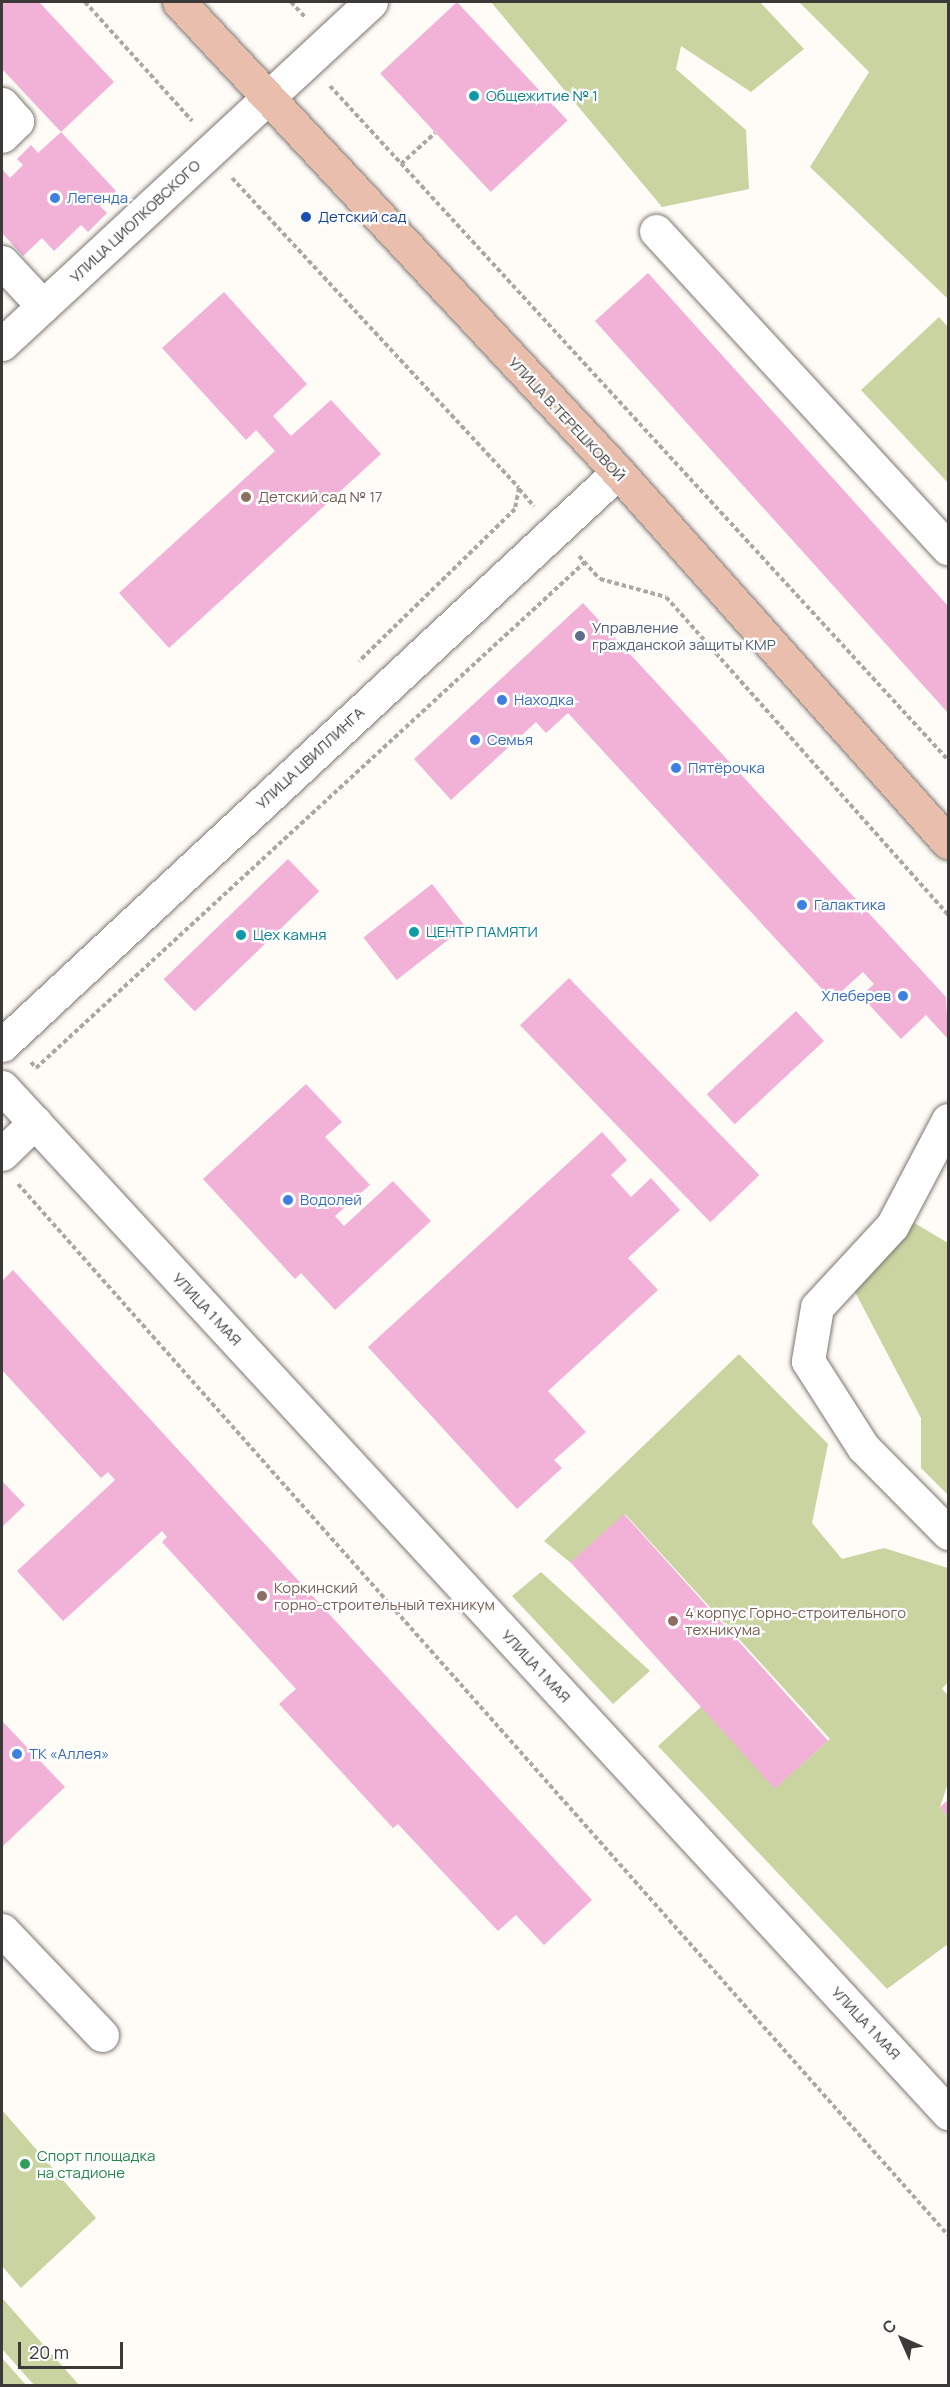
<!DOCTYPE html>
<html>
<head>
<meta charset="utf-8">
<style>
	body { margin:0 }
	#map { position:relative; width:950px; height:2387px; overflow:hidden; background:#fffbf6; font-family:Manrope,sans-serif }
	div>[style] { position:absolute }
	.green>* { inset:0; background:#cad4a1 }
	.building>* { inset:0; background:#f2b1d6; transform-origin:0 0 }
	.path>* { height:4px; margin-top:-2px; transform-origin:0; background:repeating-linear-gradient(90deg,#aba8a4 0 4.5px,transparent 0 7.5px) }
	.roads { filter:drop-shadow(0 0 2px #7c7772) drop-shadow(0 0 2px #7c7772) }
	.minor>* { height:33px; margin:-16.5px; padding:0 16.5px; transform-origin:16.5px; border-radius:16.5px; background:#fff }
	.major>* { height:33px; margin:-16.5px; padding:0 16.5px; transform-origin:16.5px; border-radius:16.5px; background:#e9bead }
	.dots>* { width:16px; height:16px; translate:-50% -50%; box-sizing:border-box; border:3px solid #fff; border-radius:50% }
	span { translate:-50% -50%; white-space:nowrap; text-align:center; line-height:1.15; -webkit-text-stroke:4.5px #fff; paint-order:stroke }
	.culture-label { font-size:15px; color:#0d838f }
	.left { translate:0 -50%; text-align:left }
	.shop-label { font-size:15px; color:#366cbe }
	.right { translate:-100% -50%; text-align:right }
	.transit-label { font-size:15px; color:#164399 }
	.street-label { font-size:15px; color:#3c3a38 }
	.education-label { font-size:15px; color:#785e54 }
	.service-label { font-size:15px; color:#4e5e75 }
	.leisure-label { font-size:15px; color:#27864d }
	.frame { position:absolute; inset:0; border:3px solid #3c3a38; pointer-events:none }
	.north { position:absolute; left:872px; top:2309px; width:60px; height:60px; -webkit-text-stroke:4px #fff; paint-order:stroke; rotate:315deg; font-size:16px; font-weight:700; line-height:24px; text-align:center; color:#3c3a38 }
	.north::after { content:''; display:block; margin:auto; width:21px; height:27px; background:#3c3a38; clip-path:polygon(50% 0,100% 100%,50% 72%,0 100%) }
	.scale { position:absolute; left:18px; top:2342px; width:105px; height:27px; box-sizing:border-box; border:3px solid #3c3a38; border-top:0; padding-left:8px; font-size:18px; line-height:21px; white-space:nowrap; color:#3c3a38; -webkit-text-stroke:4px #fff; paint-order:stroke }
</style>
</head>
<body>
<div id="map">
	<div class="green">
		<div style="clip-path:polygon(491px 2px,760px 2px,804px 49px,751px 92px,681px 46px,676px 69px,746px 130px,749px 189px,662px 207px)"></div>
		<div style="clip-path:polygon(799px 2px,948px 2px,948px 299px,810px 167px,869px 72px)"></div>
		<div style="clip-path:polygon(939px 317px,948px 327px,948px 483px,861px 390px)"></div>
		<div style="clip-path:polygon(911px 1221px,948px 1243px,948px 1495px,921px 1468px,921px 1418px,853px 1288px)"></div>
		<div style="clip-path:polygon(739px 1354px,828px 1444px,812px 1523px,842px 1559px,884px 1548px,948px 1568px,948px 1682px,942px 1689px,948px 1695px,948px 1783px,940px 1807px,948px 1817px,948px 1944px,887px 1989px,658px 1746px,702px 1706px,776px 1787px,830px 1739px,625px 1514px,571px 1563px,544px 1541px)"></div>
		<div style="clip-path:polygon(541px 1572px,650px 1671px,613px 1704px,512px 1596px)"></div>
		<div style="clip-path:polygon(2px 2110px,96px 2218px,21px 2288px,2px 2266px)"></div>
		<div style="clip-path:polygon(2px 2298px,79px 2385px,34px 2385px,2px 2349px)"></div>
		<div style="clip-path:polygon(2px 2358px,26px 2385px,2px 2385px)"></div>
	</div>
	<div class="building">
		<div style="clip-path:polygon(2px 2px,39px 2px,114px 82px,61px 132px,2px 69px)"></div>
		<div style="left:457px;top:2px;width:162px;height:105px;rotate:47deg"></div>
		<div style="clip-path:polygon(61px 132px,116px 191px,100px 206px,107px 213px,88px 232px,81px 225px,54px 251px,42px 238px,23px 256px,2px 233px,2px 169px,10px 178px,23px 165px,17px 159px,31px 145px,38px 153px)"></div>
		<div style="clip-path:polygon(648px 273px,948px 606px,948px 713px,595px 321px)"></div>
		<div style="clip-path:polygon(224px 292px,307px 384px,273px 416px,291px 436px,331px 400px,381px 454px,169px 648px,119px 593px,275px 451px,256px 430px,246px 440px,162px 348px)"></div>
		<div style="clip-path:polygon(583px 603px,946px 997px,948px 1039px,926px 1015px,901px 1039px,861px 996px,874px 984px,863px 972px,832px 1000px,568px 713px,546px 733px,536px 722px,451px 800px,414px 759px)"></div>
		<div style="left:288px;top:859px;width:45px;height:173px;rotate:46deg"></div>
		<div style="left:432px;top:884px;width:54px;height:87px;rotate:52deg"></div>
		<div style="left:569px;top:978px;width:274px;height:68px;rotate:46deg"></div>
		<div style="left:796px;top:1011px;width:41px;height:122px;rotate:47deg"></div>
		<div style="clip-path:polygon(306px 1084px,342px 1122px,325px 1137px,370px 1185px,335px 1216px,344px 1226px,393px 1181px,431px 1221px,335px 1310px,301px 1273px,295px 1279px,203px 1179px)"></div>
		<div style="clip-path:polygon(602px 1132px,627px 1160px,611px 1175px,631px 1197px,651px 1178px,680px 1210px,628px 1258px,658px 1290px,548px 1391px,586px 1432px,554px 1460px,562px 1468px,517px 1509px,368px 1347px)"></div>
		<div style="clip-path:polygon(13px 1270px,592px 1900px,544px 1945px,516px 1915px,498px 1931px,398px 1824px,393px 1828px,279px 1704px,296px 1689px,162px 1542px,167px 1537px,162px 1531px,63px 1621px,17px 1571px,115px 1480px,108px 1472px,101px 1478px,2px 1370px,2px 1281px)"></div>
		<div style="clip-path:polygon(2px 1481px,25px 1505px,2px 1527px)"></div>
		<div style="left:624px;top:1514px;width:305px;height:72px;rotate:48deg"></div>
		<div style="clip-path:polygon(2px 1721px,65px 1787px,2px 1847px)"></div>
		<div style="clip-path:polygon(948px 1800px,948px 1817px,940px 1807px)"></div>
	</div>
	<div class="path">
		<div style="left:85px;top:2px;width:160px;rotate:48deg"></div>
		<div style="left:291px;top:2px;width:22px;rotate:47deg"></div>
		<div style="left:330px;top:86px;width:914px;rotate:47.48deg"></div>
		<div style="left:401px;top:164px;width:46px;rotate:-42.4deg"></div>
		<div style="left:232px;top:178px;width:422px;rotate:47.2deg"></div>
		<div style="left:519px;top:488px;width:21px;rotate:101deg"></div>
		<div style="left:515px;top:509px;width:218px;rotate:135.7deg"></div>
		<div style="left:519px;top:489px;width:23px;rotate:49deg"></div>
		<div style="left:579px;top:556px;width:31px;rotate:48deg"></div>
		<div style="left:600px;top:579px;width:68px;rotate:15.3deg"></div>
		<div style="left:666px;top:597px;width:425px;rotate:48.4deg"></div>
		<div style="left:31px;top:1062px;width:8px;rotate:50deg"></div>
		<div style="left:36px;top:1068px;width:747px;rotate:-42.67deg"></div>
		<div style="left:18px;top:1184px;width:1403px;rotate:48.5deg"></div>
	</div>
	<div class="roads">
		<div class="minor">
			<div style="left:2px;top:104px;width:23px;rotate:49deg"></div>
			<div style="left:17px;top:121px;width:21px;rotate:135deg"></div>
			<div style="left:656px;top:231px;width:431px;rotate:47.4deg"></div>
			<div style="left:2px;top:262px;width:60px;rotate:47deg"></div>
			<div style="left:2px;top:344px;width:503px;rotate:-42.83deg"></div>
			<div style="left:2px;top:1045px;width:841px;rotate:-42.93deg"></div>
			<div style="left:2px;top:1087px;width:1396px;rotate:47.32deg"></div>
			<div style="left:948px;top:1120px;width:120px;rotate:117.8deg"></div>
			<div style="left:892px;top:1226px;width:110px;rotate:132.8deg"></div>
			<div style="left:817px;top:1307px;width:55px;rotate:99.5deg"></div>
			<div style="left:808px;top:1361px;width:102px;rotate:57.4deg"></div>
			<div style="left:863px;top:1447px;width:121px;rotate:45.3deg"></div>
			<div style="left:2px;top:1154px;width:46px;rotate:-44.1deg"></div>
			<div style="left:2px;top:1930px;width:145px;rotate:46.4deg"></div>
		</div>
		<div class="major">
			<div style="left:179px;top:2px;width:643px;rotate:46.95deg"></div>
			<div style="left:618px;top:472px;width:496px;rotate:48.3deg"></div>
		</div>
	</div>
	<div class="dots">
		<div style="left:474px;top:96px;background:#0f9aa8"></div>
		<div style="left:55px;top:198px;background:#3f7fe0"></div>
		<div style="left:306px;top:217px;background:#1a4fb4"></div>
		<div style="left:246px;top:497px;background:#8d6e63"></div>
		<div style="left:580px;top:636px;background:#5c6f8a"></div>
		<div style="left:502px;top:700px;background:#3f7fe0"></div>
		<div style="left:475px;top:740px;background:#3f7fe0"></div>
		<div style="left:676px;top:768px;background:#3f7fe0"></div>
		<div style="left:802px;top:905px;background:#3f7fe0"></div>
		<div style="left:414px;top:932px;background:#0f9aa8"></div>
		<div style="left:241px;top:935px;background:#0f9aa8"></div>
		<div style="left:903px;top:996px;background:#3f7fe0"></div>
		<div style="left:288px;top:1200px;background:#3f7fe0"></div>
		<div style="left:262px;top:1596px;background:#8d6e63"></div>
		<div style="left:673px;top:1621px;background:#8d6e63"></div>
		<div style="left:17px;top:1754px;background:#3f7fe0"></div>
		<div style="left:25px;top:2164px;background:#2e9e5b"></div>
	</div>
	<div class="culture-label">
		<span class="left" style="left:486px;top:96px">Общежитие № 1</span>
		<span class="left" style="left:426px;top:932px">ЦЕНТР ПАМЯТИ</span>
		<span class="left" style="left:253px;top:935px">Цех камня</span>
	</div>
	<div class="shop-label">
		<span class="left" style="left:67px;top:198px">Легенда</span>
		<span class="left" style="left:514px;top:700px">Находка</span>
		<span class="left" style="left:487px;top:740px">Семья</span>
		<span class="left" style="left:688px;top:768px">Пятёрочка</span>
		<span class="left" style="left:814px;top:905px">Галактика</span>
		<span class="right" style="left:891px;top:996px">Хлеберев</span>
		<span class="left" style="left:300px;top:1200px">Водолей</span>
		<span class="left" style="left:29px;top:1754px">ТК «Аллея»</span>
	</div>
	<div class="transit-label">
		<span class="left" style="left:318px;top:217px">Детский сад</span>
	</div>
	<div class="street-label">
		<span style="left:135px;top:221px;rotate:-43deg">УЛИЦА ЦИОЛКОВСКОГО</span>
		<span style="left:567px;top:419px;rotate:47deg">УЛИЦА В.ТЕРЕШКОВОЙ</span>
		<span style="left:310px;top:758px;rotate:-43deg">УЛИЦА ЦВИЛЛИНГА</span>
		<span style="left:207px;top:1309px;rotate:47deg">УЛИЦА 1 МАЯ</span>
		<span style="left:536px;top:1666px;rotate:47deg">УЛИЦА 1 МАЯ</span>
		<span style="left:866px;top:2023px;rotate:47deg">УЛИЦА 1 МАЯ</span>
	</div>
	<div class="education-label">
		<span class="left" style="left:258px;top:497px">Детский сад № 17</span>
		<span class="left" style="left:274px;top:1596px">Коркинский<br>горно-строительный техникум</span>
		<span class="left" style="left:685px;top:1621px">4 корпус Горно-строительного<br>техникума</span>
	</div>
	<div class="service-label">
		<span class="left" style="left:592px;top:636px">Управление<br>гражданской защиты КМР</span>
	</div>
	<div class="leisure-label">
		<span class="left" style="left:37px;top:2164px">Спорт площадка<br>на стадионе</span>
	</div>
	<div class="frame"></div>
	<div class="north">С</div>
	<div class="scale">20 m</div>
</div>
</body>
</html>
